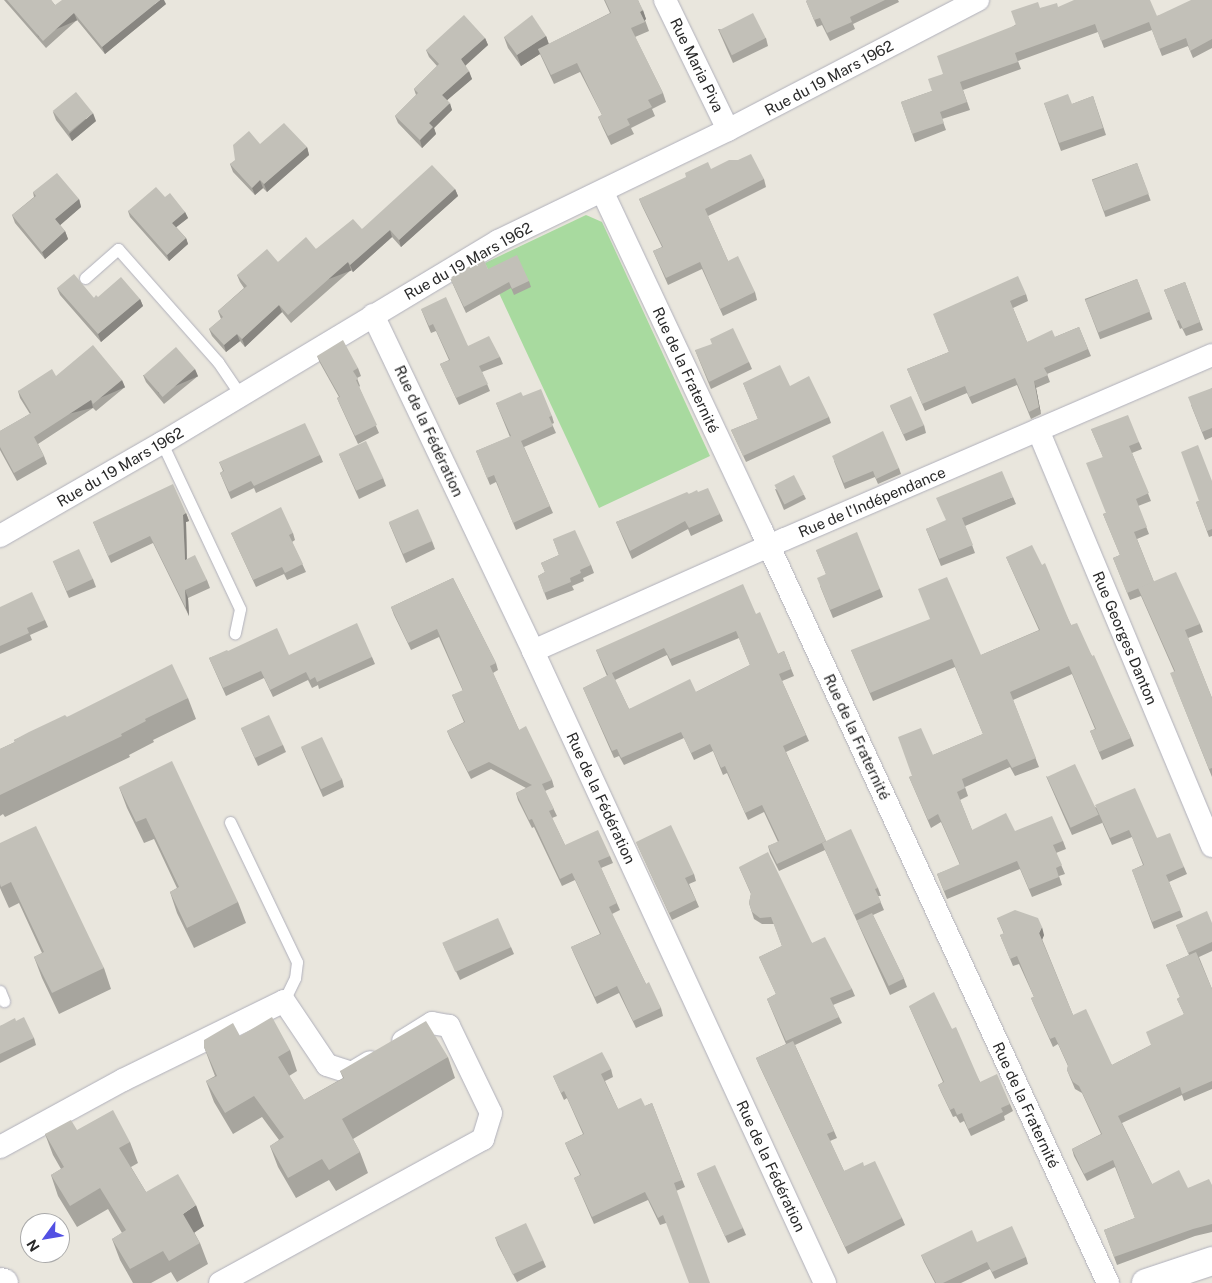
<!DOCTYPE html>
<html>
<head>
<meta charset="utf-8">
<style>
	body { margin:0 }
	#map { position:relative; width:1212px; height:1283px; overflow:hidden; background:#e9e6dd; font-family:"Public Sans",sans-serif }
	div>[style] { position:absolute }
	.green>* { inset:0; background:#a8da9f }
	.roads { filter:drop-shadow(0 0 1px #b0b0bb) drop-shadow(0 0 1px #b0b0bb) }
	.lane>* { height:11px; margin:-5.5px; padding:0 5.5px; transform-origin:5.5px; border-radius:5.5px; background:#fff }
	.street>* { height:22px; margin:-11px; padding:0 11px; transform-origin:11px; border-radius:11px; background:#fff }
	.secondary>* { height:28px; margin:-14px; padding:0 14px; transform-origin:14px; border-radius:14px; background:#fff }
	.wall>* { inset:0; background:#a7a59e; transform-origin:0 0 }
	.shaded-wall>* { inset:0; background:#888681; transform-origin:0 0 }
	.building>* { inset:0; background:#c2c0b8; transform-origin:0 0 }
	span { translate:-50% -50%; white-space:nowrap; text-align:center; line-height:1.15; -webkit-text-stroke:4px #fff; paint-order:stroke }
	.street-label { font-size:15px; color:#292929 }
	.north { position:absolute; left:20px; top:1213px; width:50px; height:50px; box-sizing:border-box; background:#fff; border:1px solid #a9a9a9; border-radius:50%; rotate:238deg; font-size:14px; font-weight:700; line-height:20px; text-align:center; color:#292929 }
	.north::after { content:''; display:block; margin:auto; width:18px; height:22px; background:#5250e3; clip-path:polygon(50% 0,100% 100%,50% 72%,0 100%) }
</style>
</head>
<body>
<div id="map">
	<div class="green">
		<div style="clip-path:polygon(586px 215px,602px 222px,710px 456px,599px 508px,485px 263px)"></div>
	</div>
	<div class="roads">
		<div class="lane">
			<div style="left:85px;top:278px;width:44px;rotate:-41.3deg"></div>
			<div style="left:118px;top:249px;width:151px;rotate:48.5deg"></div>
			<div style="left:218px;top:362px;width:41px;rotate:55.9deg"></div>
			<div style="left:162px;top:443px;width:183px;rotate:64.8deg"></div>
			<div style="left:240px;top:609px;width:25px;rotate:102deg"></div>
			<div style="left:230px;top:822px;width:155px;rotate:64.4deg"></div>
			<div style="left:297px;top:962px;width:16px;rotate:97deg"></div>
			<div style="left:295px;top:978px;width:25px;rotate:116deg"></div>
			<div style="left:0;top:991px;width:11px;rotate:68deg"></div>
		</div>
		<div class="street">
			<div style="left:665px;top:0;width:144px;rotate:64.1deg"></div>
			<div style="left:603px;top:193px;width:374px;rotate:64.8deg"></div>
			<div style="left:762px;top:531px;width:828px;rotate:65.29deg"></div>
			<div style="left:373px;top:315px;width:372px;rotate:64.5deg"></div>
			<div style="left:533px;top:651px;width:696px;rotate:65.2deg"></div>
			<div style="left:1038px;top:430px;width:451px;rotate:67.3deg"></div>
			<div style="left:0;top:536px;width:187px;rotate:-29.9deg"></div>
			<div style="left:162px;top:443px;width:392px;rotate:-31deg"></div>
			<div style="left:498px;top:241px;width:255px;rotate:-25.8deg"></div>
			<div style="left:728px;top:130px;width:282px;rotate:-27.5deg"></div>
			<div style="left:533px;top:651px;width:276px;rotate:-24deg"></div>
			<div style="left:785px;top:539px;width:465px;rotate:-23.3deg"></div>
			<div style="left:0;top:1147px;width:140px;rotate:-28.6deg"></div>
			<div style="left:123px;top:1080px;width:179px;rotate:-26.1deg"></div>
			<div style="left:284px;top:1001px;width:77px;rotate:56.1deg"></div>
			<div style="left:327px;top:1065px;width:26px;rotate:18deg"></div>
			<div style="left:352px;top:1073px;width:21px;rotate:-31deg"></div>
			<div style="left:220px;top:1283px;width:300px;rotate:-28.7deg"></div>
			<div style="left:483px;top:1139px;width:27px;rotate:-73deg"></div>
			<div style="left:491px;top:1113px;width:97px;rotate:-115.8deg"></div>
			<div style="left:449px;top:1026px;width:17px;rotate:-170deg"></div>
			<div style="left:432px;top:1023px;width:34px;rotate:148deg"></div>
		</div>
		<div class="secondary">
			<div style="left:0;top:1282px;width:4px;rotate:14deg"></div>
			<div style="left:1146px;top:1283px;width:70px;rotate:-18.4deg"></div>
		</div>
	</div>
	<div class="wall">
		<div style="clip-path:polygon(4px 0,51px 0,55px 5px,166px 4px,105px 54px,77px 20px,46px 48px)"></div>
		<div style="clip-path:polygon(604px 0,638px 0,646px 19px,645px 20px,649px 31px,635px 37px,663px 93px,666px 102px,652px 109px,655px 116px,631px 128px,634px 134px,611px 145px,602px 126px,598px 117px,602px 115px,580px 72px,554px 84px,540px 54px,521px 66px,508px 48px,504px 37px,546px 36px,549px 44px,610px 13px)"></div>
		<div style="clip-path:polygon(808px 0,898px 0,899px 2px,853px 24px,855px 29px,830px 41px,822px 25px,817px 27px,806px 1px)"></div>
		<div style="clip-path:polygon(1212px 0,1212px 48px,1193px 58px,1188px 46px,1162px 56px,1152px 30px,1104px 48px,1098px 32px,1018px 61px,1021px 69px,963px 90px,970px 110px,942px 119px,946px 130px,915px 142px,901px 102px,932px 91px,943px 74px,1040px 8px,1058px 7px,1157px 16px)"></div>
		<div style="clip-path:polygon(718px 29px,766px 38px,768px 46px,733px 63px)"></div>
		<div style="clip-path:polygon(485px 38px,488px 45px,465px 65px,472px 79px,447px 100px,452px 110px,434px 128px,436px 134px,422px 148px,398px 123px,395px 116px,416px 95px,414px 89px,437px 66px,429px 57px,426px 50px)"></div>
		<div style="clip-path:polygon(1093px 96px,1106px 135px,1061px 151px,1044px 103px,1072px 104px)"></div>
		<div style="clip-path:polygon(53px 112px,96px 121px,72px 141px,56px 120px)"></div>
		<div style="clip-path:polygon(260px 144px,307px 147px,309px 155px,267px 192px,263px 188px,255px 195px,233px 172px,230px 164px)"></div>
		<div style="left:1137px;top:163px;width:40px;height:48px;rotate:70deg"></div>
		<div style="clip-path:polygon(711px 169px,764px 179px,766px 187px,708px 216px,728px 261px,755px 292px,757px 300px,723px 316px,702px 269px,668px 285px,653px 251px,662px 247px,642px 206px,639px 199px)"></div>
		<div style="clip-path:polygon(455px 189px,458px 196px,401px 247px,392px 237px,353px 272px,351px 270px,291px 323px,282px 312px,245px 347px,240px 341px,226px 352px,212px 336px,209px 329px,221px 319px,218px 311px,244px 288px,240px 282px,237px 275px,278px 262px,316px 249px)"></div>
		<div style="clip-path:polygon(33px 192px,79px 199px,81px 207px,60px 225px,65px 231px,68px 239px,45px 259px,15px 223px,12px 215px,34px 197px)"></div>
		<div style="clip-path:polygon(165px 197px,185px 212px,188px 218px,176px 227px,186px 238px,188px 244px,169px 261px,130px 217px,128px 211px)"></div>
		<div style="clip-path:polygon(450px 278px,529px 281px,531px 287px,514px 295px,511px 288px,466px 313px)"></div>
		<div style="left:1137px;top:279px;width:43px;height:56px;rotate:69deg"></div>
		<div style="clip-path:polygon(1185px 282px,1203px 330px,1186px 336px,1182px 328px,1180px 329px,1164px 290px)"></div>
		<div style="clip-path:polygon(57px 288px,94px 298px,98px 297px,140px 299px,143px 306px,101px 342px,60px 295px)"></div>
		<div style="clip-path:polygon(1026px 294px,1028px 301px,1013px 308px,1027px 342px,1055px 337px,1079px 327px,1091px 356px,1047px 374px,1050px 382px,1036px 388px,1041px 414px,1031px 419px,1017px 385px,972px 404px,967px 393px,925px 411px,907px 369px,949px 352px,936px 321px)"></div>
		<div style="clip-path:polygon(421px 309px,468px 346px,500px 357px,503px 364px,482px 372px,490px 391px,459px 405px,440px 364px,449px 360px,436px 331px,431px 333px)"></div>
		<div style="clip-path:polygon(695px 350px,749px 362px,752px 369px,711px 389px)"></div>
		<div style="clip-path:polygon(317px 356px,358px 368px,361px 376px,357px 378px,360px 386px,359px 387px,379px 433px,358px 444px,340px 405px,337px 398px,339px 397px,320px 363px)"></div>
		<div style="clip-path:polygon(143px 375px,198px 376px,164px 404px,146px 382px)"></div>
		<div style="clip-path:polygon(56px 376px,125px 387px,96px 411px,93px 408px,38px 444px,44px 456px,47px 464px,17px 481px,0 450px,0 431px,30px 414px,20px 398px,18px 391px)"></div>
		<div style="clip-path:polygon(743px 383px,790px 386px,829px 417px,831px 423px,746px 462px,731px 430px,758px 419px)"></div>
		<div style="clip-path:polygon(1212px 388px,1212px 437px,1205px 440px,1191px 405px)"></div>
		<div style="clip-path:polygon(523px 396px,552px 416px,554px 423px,552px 424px,556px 433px,524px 447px,553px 513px,516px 530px,496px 482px,490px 485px,476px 451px,510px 437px,496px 403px)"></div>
		<div style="clip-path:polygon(890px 406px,924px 425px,926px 433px,906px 441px)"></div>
		<div style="clip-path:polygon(1091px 429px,1139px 442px,1142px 449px,1132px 453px,1151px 501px,1138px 506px,1149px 534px,1137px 539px,1154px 582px,1200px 624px,1203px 632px,1188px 638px,1212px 698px,1212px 777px,1173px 680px,1174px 671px,1141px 596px,1130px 600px,1113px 558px,1120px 555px,1103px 514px,1106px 513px,1103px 457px)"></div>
		<div style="clip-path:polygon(339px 454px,383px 478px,386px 486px,359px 499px)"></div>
		<div style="clip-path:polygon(320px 455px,323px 462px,256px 493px,254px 488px,231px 499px,220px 473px,223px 471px,219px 462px)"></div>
		<div style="clip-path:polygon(834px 461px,899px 468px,901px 474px,878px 484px,875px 477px,845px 489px)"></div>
		<div style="clip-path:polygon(1212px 481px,1212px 536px,1209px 537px,1196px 502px,1199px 501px)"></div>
		<div style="clip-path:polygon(775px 489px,804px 495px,806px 499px,784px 510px)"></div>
		<div style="clip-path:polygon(698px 492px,720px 514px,723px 521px,691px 536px,688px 529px,632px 559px,616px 522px,689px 494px)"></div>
		<div style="clip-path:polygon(1013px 497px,1016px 504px,965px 526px,975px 553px,941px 566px,926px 529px)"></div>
		<div style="clip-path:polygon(186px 513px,189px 521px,186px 522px,187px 559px,207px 580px,210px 588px,188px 598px,189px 616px,153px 543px,111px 563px,93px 522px)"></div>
		<div style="clip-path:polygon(389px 523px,432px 541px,435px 549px,406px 563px)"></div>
		<div style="clip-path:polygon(231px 533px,293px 533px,295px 540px,292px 542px,306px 572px,287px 580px,284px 574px,256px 587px)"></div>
		<div style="clip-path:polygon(553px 539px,591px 565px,594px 573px,583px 578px,584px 581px,572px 586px,574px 590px,547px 600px,538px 576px,545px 572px,541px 563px,559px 555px)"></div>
		<div style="clip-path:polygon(816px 550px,880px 589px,883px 597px,833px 618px,820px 586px,826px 574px)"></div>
		<div style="clip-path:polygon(1006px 557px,1042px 565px,1071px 625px,1092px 656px,1131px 738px,1134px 746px,1102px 760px,1090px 731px,1095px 729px,1072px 674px,1013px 700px,1039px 767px,1015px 776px,1010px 767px,965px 787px,968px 796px,960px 800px,972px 830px,1015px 831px,1063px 841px,1066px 849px,1056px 853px,1065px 874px,1059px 876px,1062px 885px,1032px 897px,1020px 869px,947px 899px,937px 874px,960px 865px,941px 822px,931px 828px,909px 777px,912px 776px,933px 755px,983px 734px,955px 667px,873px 701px,851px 650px,981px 655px,1039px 630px)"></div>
		<div style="clip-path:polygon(53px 561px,93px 579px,96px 587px,69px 598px)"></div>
		<div style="clip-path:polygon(453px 578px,496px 663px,498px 670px,493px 673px,519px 730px,552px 780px,554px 787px,545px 791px,557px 816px,552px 818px,565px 845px,610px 856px,613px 863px,601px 868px,620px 910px,612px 914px,646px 984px,661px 1008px,663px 1016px,636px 1028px,619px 993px,597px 1004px,574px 954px,571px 947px,600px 934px,575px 880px,562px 886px,534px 827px,532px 828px,518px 800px,516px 793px,526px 788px,491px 769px,471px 779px,450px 738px,447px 731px,464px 722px,452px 695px,463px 691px,439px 637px,411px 650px,394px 615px,391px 607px)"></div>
		<div style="clip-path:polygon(0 607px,45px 620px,48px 627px,30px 635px,32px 640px,0 654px)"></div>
		<div style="clip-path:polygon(evenodd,756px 614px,778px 654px,784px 651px,794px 676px,782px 681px,809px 741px,786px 752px,826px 841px,878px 888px,881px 896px,878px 896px,884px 910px,873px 915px,904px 979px,907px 987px,890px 995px,825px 850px,779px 871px,770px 853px,768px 846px,778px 842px,764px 812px,748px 820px,727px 773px,723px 775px,713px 751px,694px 760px,684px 738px,624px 765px,619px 756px,614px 758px,583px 688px,607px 676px,596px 650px,756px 614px,739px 638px,750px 665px,696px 692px,629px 709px,615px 680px,667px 655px,672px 666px,739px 638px)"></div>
		<div style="clip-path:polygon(228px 651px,289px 655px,372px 657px,375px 664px,319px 689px,318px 685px,312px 688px,308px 680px,273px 697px,264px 678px,226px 696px,209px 658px)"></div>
		<div style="clip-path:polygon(188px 698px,196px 719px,153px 740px,154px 742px,129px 755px,130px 757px,5px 817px,3px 814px,0 816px,0 749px,15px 742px,14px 740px,67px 717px)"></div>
		<div style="clip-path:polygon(241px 728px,283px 745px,286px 752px,258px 766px)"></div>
		<div style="clip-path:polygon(301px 747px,342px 779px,344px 787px,323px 797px)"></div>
		<div style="clip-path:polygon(1046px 776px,1095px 807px,1157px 838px,1184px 867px,1187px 874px,1169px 882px,1183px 917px,1154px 929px,1132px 870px,1143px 865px,1132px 837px,1112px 845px,1102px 822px,1102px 823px,1072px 835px)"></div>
		<div style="clip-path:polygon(119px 787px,238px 902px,246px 923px,194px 948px,177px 913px,170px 892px,177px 888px,154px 839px,144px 843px,127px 808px)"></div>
		<div style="clip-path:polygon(636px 842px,694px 874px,696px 881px,689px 884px,699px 907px,672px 920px)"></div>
		<div style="clip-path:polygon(0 843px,104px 968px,111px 989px,59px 1014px,42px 978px,34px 957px,42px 953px,19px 903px,9px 908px,0 888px)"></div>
		<div style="clip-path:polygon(739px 867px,812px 943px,852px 989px,855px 996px,833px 1005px,842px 1023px,795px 1045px,834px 1131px,837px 1138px,830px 1141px,844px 1171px,864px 1166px,902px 1218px,905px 1225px,848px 1254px,759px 1065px,756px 1058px,786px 1044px,767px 999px,776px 994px,759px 957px,782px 946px,774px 924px,762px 924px,754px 919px,749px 903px,751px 894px)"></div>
		<div style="clip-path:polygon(997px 918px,1044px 935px,1042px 939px,1073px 1015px,1112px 1065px,1151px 1045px,1184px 1014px,1177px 999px,1180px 997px,1166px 965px,1189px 955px,1176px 925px,1212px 923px,1212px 951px,1199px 957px,1212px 989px,1212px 1089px,1184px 1101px,1182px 1095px,1122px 1123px,1152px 1184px,1188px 1188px,1212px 1185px,1212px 1232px,1195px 1236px,1117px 1265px,1104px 1230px,1135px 1218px,1115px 1167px,1087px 1181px,1074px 1156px,1072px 1149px,1101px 1134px,1082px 1093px,1075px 1089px,1067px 1070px,1068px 1066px,1058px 1044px,1053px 1047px,1034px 1005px,1031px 998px,1034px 997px,1019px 964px,1013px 966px,1000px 935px,1004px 934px)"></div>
		<div style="clip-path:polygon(443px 944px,511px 947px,514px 954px,460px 980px)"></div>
		<div style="clip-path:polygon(909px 1006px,952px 1029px,980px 1082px,1010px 1104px,1013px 1111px,1004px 1116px,1005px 1120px,971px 1136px,964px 1121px,960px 1123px,956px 1116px,953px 1117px,941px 1092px,938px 1085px,943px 1082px)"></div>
		<div style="clip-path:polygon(16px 1021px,34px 1038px,36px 1045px,0 1063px,0 1026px)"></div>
		<div style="clip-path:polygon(240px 1036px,290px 1050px,297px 1071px,289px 1076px,304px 1100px,343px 1078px,340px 1071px,448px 1057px,455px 1078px,353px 1139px,360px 1152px,368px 1173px,336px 1191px,329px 1180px,296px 1198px,278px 1167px,270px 1146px,279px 1140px,262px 1117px,233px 1134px,214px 1102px,206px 1081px,215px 1076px,204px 1047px)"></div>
		<div style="clip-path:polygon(611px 1069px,613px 1077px,605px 1081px,618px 1109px,645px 1106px,652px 1103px,685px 1187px,676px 1191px,666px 1223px,660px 1225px,648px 1200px,594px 1224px,574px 1178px,580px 1175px,568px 1150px,565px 1143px,583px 1134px,567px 1098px,564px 1100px,553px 1076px)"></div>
		<div style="clip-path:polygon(77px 1130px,130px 1142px,138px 1163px,131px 1167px,146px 1192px,204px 1226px,194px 1232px,200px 1243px,208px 1264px,177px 1282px,171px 1272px,151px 1283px,133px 1283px,120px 1260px,112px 1239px,122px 1233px,108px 1209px,77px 1227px,58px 1196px,51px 1175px,61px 1169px,53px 1155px,45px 1134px)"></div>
		<div style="clip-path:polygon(697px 1174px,743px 1228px,746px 1235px,728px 1243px,700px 1181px)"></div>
		<div style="clip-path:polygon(495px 1237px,543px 1260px,546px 1267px,517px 1282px,498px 1245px)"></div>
		<div style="clip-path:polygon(921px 1255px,1026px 1257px,1028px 1264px,995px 1279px,990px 1269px,961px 1283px,935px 1283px,924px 1262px)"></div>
	</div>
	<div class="shaded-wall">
		<div style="clip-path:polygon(160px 0,164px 0,166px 4px,105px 54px,102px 47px)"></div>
		<div style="clip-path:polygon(643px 10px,646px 19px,644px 21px,640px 12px)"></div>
		<div style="left:74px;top:13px;width:8px;height:42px;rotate:67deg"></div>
		<div style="clip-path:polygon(546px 36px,550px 48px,538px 49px,540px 54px,521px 66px,517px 55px)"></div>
		<div style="clip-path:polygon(485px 38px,488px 45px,464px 67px,461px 59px)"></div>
		<div style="clip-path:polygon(469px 71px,472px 79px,445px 102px,442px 95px)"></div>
		<div style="clip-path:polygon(450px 103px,452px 110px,434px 128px,436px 134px,422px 148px,420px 140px,429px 123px)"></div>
		<div style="clip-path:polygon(93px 113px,96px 121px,72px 141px,69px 134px)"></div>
		<div style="clip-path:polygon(307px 147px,309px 155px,267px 192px,264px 184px)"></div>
		<div style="clip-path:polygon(260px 180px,263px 188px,255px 195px,252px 188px)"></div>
		<div style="clip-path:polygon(455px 189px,458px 196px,401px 247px,399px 240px)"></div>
		<div style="clip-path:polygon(79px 199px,81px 207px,58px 227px,55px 219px)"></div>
		<div style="clip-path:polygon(185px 212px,188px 218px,174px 229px,172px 223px)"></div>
		<div style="clip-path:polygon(390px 230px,392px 237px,353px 272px,350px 265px)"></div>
		<div style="clip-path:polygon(65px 231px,68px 239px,45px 259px,42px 252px)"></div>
		<div style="clip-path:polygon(186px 238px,188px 244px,169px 261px,167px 255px)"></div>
		<div style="left:348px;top:262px;width:9px;height:80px;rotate:69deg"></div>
		<div style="clip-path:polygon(140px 299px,143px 306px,101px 342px,98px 334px)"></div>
		<div style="clip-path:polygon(279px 305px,282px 312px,245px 347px,242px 339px)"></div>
		<div style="clip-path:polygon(237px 334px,240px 341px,226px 352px,224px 345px)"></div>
		<div style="left:195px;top:369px;width:8px;height:43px;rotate:67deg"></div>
		<div style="left:122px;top:380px;width:8px;height:38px;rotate:67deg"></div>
		<div style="clip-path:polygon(1034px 381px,1036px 388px,1041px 414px,1039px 407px)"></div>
		<div style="left:91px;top:400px;width:8px;height:68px;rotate:76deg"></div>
		<div style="clip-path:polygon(186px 513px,189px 521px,186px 522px,187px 568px,185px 560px,183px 515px)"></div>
		<div style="clip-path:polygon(185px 590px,188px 598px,189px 616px,186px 608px)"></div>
		<div style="clip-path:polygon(1042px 927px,1044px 935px,1042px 940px,1039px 933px)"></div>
		<div style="clip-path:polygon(196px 1205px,204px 1226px,191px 1235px,183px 1214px)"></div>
	</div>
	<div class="building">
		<div style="clip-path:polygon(7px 0,51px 0,55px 5px,62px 0,160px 0,102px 47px,74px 13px,43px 41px)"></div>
		<div style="clip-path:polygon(605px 0,638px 0,643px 10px,640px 12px,645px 22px,631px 28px,663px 93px,648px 100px,652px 107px,627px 119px,630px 125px,608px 136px,598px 117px,602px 115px,577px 63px,551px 75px,538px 49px,611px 13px)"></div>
		<div style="clip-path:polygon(808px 0,885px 0,850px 17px,852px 22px,827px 33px,820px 18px,814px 20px,806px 1px)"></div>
		<div style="clip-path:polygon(1074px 0,1150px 0,1157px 16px,1191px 0,1212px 0,1212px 39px,1190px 51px,1186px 38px,1159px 49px,1149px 22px,1101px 41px,1095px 24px,1015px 53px,1018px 62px,960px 82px,967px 102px,940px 112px,944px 123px,912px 134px,901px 102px,932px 91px,928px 79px,943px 74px,937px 56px,1016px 25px,1011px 11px,1038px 2px,1040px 8px,1057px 3px,1058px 7px)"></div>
		<div style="left:753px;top:13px;width:28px;height:38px;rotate:63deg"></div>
		<div style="clip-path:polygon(464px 15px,485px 38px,461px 59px,469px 71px,442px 95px,450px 103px,429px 123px,433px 127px,420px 140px,395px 116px,418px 93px,414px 89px,439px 64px,426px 50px)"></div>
		<div style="clip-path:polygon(532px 15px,546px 36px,517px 55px,504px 37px)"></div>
		<div style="left:76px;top:92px;width:27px;height:30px;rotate:51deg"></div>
		<div style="clip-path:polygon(1068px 94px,1072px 104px,1093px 96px,1103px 128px,1059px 143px,1044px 103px)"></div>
		<div style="clip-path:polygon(284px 123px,307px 147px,264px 184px,260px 180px,252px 188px,230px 164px,235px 160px,233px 145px,249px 131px,260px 144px)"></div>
		<div style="clip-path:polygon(751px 154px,764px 179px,705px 209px,728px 261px,738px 256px,755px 292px,720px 309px,700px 262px,666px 278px,653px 251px,663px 247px,639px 199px,686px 177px,685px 173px,708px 162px,711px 169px,729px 160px,738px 160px)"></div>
		<div style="left:1137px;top:163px;width:33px;height:48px;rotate:69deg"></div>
		<div style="clip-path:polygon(432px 165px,455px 189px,399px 240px,390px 230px,350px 265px,348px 262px,288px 315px,279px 305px,242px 339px,237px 334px,224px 345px,209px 329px,223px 317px,218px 311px,247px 286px,237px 275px,267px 249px,278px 262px,306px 237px,316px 249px,353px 219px,362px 229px)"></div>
		<div style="clip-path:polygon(57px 173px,79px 199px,55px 219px,65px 231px,42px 252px,12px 215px,36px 196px,33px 192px)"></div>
		<div style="clip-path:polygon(156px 187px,165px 197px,170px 193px,185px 212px,172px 223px,186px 238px,167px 255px,128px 211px)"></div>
		<div style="clip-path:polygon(517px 255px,529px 281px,512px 289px,509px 282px,464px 307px,450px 278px,483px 258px,488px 269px)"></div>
		<div style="clip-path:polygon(74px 274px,94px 298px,96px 295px,98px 297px,121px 277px,140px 299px,98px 334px,57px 288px)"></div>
		<div style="clip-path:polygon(1018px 276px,1026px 294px,1010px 301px,1027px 342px,1052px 330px,1055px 337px,1079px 327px,1088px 349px,1044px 368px,1048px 375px,1034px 381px,1039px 407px,1029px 412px,1015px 378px,969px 397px,965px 386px,922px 404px,907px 369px,949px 352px,933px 314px)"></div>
		<div style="left:1137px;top:279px;width:35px;height:56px;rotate:68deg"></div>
		<div style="clip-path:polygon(1185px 282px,1200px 322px,1183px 329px,1179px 320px,1177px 321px,1164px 290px)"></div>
		<div style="clip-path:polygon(446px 297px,468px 346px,489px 336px,500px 357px,479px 366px,488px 384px,456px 398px,440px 364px,450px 360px,433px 324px,429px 326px,421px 309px)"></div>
		<div style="clip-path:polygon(733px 328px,749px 362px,709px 382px,695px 350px,712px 344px,710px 339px)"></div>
		<div style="clip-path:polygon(343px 340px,358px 368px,353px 371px,358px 379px,356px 380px,377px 425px,355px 436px,337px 398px,340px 397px,317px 356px)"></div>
		<div style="clip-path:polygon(93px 345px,122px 380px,93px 404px,91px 400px,34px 437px,44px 456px,14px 473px,0 447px,0 431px,31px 413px,18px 391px,52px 369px,56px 376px)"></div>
		<div style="left:176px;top:347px;width:29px;height:43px;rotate:49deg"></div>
		<div style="clip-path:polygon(780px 365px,790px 386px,809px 376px,829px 417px,743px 456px,731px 430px,758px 419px,743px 383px)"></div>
		<div style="clip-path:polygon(1212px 388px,1212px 428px,1202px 432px,1188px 397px)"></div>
		<div style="clip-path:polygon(541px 389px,552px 416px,549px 417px,553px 426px,521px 441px,550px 506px,513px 523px,494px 475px,487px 478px,476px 451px,511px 436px,496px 403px,521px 392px,523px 396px)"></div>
		<div style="left:911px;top:396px;width:32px;height:23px;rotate:66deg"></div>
		<div style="clip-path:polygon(1128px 415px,1139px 442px,1129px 446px,1149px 493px,1136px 499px,1147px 527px,1134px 532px,1154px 582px,1127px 593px,1113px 558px,1120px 555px,1103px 514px,1106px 513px,1086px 463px,1103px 457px,1091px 429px)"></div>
		<div style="clip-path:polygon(305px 423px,320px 455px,254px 486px,251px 481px,229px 492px,220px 473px,224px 471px,219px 462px)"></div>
		<div style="clip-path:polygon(883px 431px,899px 468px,876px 479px,873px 471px,844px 483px,832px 456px)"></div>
		<div style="left:366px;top:441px;width:41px;height:30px;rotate:65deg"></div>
		<div style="clip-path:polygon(1198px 445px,1212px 481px,1212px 529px,1207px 531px,1196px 502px,1199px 501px,1181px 452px)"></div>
		<div style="clip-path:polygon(1002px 471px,1013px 497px,962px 518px,973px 545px,939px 559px,926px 529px,946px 520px,936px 498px)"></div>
		<div style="left:794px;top:475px;width:22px;height:22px;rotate:63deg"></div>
		<div style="clip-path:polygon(173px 484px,186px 513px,183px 515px,185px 560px,195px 555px,207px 580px,185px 590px,186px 608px,150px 536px,108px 556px,93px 522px)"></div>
		<div style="clip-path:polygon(708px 488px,720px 514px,689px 528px,685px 521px,630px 551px,616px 522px,687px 492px,689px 494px,697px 490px,698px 492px)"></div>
		<div style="clip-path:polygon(281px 507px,293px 533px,289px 535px,303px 564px,285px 573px,282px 567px,253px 580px,231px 533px)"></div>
		<div style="left:418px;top:509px;width:35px;height:32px;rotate:66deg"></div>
		<div style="clip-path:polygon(575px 530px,591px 565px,580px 570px,581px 573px,570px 578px,571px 582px,544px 593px,538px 576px,545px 572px,541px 563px,559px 555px,553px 539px)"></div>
		<div style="clip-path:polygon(857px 532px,880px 589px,830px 610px,817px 578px,826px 574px,816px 550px)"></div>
		<div style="clip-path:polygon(1032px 545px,1042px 565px,1045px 563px,1071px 625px,1077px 623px,1092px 656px,1094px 655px,1131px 738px,1099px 752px,1090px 731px,1096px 729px,1069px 666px,1010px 692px,1036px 758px,1012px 768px,1007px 759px,962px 779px,965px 788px,957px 792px,972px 830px,1006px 813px,1015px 831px,1052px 816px,1063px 841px,1053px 845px,1062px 865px,1056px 868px,1059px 877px,1029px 889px,1017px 861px,944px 891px,937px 874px,960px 864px,938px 814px,928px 820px,909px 777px,912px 776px,898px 737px,921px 728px,933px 755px,983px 734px,952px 659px,870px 693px,851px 650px,930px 619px,918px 589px,947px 577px,981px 655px,1040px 630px,1006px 557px)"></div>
		<div style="left:79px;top:549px;width:33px;height:29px;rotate:65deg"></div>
		<div style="clip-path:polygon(1176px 572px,1200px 624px,1185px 630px,1212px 698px,1212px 768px,1209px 769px,1170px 673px,1175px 671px,1138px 588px)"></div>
		<div style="clip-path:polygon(453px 578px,496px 663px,490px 666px,519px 730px,526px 726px,552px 780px,542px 784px,554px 809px,549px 811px,565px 845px,598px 830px,610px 856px,598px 861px,617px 903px,609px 907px,646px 984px,649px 982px,661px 1008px,633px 1021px,617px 986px,595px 997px,571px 947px,601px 934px,572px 873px,560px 879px,532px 819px,529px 820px,516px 793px,532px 785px,489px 762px,468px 772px,447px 731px,465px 722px,452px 695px,463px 690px,437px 629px,408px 643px,391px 607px)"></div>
		<div style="clip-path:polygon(evenodd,743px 584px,756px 614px,760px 612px,778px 654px,784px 651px,791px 669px,779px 674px,806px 735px,783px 746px,826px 841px,777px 864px,768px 846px,779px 841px,762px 805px,745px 813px,725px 766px,721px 768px,710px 744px,691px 753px,681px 732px,621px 758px,617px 749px,612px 751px,583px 688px,608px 675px,596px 650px,743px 584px,736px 631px,750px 665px,696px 692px,690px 679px,629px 709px,612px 673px,664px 648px,670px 659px,736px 631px)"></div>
		<div style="clip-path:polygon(32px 592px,45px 620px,27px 628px,29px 633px,0 646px,0 607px)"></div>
		<div style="clip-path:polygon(357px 623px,372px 657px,317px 682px,315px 677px,310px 680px,306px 672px,270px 690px,261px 671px,223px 688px,209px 658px,227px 650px,228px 651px,277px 628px,289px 655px)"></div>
		<div style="clip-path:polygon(172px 664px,188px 698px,145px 719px,146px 721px,121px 734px,122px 736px,0 795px,0 749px,15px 742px,14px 740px,29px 732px,65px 715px,67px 717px)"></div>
		<div style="left:269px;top:715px;width:33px;height:31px;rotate:65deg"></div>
		<div style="left:322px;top:737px;width:47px;height:23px;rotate:65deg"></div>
		<div style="clip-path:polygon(172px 761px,238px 902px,187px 928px,170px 892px,179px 887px,146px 818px,136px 822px,119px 787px)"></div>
		<div style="left:1075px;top:764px;width:56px;height:31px;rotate:65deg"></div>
		<div style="clip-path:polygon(1135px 788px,1157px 838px,1170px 833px,1184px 867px,1166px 875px,1181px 910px,1152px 922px,1132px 870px,1144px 865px,1129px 830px,1110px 838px,1095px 805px)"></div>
		<div style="clip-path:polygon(671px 825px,694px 874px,685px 878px,696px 900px,669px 913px,636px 842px)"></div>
		<div style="clip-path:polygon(36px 826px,104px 968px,52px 993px,34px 957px,44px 952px,11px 882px,1px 887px,0 884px,0 843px)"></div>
		<div style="clip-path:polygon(851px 829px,878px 888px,875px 889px,881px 902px,854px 915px,822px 843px)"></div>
		<div style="clip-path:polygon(768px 852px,812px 943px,825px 937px,852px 989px,830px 998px,839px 1017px,786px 1041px,767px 999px,776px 994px,759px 957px,782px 946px,771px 917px,760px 918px,752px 912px,749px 903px,751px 893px,739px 867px)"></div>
		<div style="clip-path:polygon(1015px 910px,1038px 918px,1042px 927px,1039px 933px,1073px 1015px,1086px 1009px,1112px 1065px,1151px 1045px,1146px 1032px,1184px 1014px,1177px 999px,1180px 997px,1166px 965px,1196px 952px,1212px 989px,1212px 1081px,1182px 1094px,1180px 1087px,1118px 1116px,1152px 1184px,1179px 1170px,1188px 1188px,1209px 1179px,1212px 1185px,1212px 1224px,1193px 1229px,1114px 1257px,1104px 1230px,1135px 1218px,1113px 1160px,1084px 1174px,1072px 1149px,1102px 1134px,1079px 1086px,1073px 1082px,1067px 1070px,1068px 1065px,1055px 1037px,1050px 1039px,1031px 998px,1034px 997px,1017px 956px,1010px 959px,1000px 935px,1004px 933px,997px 918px)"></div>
		<div style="clip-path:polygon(1207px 911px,1212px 923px,1212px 942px,1188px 953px,1176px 925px)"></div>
		<div style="left:872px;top:913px;width:73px;height:17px;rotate:64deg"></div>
		<div style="left:498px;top:918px;width:32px;height:61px;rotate:66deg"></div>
		<div style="clip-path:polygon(934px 992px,952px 1029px,956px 1027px,980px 1082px,997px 1074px,1010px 1104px,1001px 1108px,1003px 1112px,968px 1129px,962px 1113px,957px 1115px,954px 1108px,950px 1110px,938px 1085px,944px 1082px,909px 1006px)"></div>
		<div style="clip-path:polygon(24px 1017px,34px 1038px,0 1054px,0 1026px,15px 1018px,16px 1021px)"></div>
		<div style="clip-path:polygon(272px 1017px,290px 1050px,278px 1057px,304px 1100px,344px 1078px,340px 1071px,426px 1021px,448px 1057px,342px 1119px,360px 1152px,329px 1170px,322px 1159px,288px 1178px,270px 1146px,284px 1137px,254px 1096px,225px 1113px,206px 1081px,217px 1076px,204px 1047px,204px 1040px,233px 1023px,240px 1036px)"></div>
		<div style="clip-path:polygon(793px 1041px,834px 1131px,827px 1134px,844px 1171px,863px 1162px,864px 1166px,875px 1161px,902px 1218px,845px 1247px,756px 1058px)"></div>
		<div style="clip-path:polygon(602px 1052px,611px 1069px,601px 1074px,618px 1109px,641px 1098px,645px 1106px,652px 1103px,682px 1180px,674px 1183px,710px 1283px,689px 1283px,663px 1215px,658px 1218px,645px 1192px,592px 1217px,574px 1178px,581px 1175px,565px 1143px,584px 1134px,564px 1091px,561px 1093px,553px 1076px)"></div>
		<div style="clip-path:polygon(113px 1110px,130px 1142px,119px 1148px,146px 1192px,178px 1174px,196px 1205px,183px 1214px,200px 1243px,169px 1261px,163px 1251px,130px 1269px,112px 1239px,126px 1230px,100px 1188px,70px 1206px,51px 1175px,64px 1167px,45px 1134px,71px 1120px,77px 1130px)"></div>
		<div style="left:715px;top:1165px;width:69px;height:20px;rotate:66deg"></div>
		<div style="left:526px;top:1223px;width:41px;height:34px;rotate:65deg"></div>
		<div style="clip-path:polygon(1012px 1226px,1026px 1257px,992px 1272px,987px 1262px,943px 1283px,936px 1283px,921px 1255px,972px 1230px,977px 1242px)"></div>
	</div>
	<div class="street-label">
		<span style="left:697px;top:65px;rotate:64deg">Rue Maria Piva</span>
		<span style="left:829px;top:78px;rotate:-28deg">Rue du 19 Mars 1962</span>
		<span style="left:468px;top:261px;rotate:-29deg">Rue du 19 Mars 1962</span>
		<span style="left:686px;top:370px;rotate:65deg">Rue de la Fraternité</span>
		<span style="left:429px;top:431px;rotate:65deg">Rue de la Fédération</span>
		<span style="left:120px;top:467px;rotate:-30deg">Rue du 19 Mars 1962</span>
		<span style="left:872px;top:502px;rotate:-23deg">Rue de l'Indépendance</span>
		<span style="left:1125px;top:638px;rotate:67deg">Rue Georges Danton</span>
		<span style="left:857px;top:737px;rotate:65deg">Rue de la Fraternité</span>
		<span style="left:601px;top:798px;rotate:65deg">Rue de la Fédération</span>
		<span style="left:1026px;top:1105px;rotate:65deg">Rue de la Fraternité</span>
		<span style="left:771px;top:1166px;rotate:65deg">Rue de la Fédération</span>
	</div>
	<div class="north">N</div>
</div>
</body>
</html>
